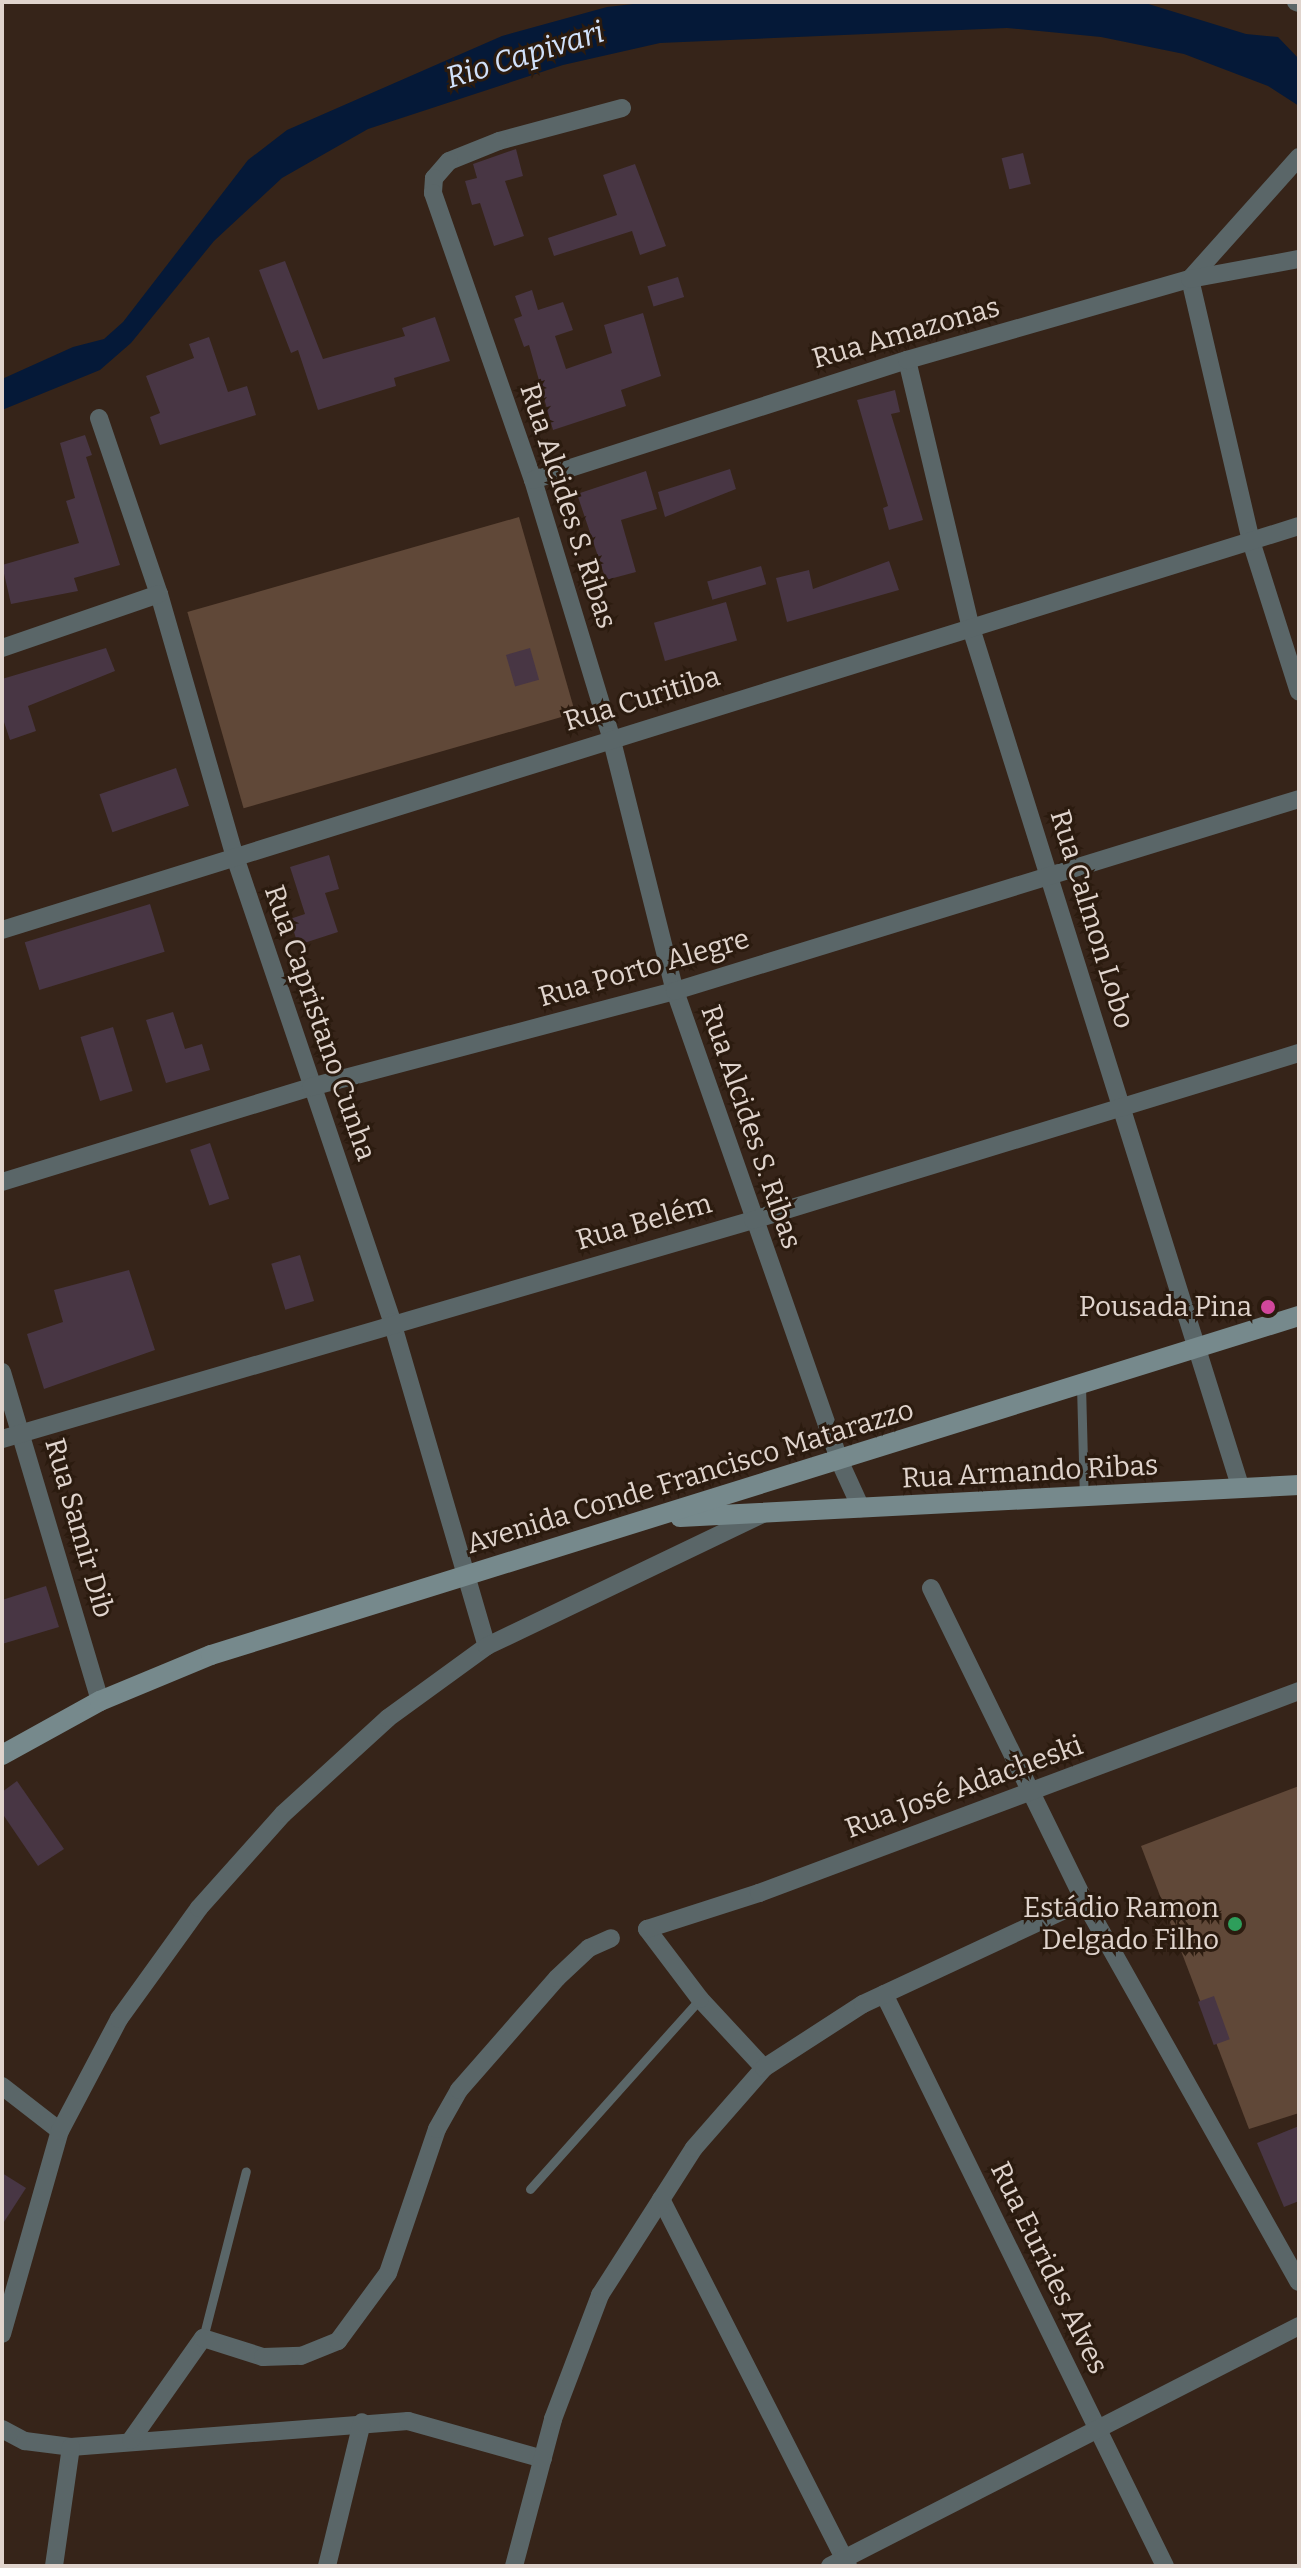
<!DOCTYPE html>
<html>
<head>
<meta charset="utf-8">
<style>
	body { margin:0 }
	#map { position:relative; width:1301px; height:2568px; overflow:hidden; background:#362419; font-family:Bitter,serif }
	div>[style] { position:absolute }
	.green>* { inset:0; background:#604838; transform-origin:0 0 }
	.water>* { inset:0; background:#051938 }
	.building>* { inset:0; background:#483644; transform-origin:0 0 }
	.lane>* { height:9px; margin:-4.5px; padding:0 4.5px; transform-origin:4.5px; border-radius:4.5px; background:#5a6668 }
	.street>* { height:18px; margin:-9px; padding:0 9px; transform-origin:9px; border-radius:9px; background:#5a6668 }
	.secondary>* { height:20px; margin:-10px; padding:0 10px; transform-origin:10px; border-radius:10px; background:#76898c }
	.dots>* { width:22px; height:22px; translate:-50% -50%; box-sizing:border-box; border:4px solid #2b1b0f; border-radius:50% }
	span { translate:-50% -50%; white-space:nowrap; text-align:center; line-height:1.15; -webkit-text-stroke:6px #2b1b0f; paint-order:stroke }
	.street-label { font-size:28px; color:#e0d4cd }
	.poi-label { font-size:28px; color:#e0d4cd }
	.right { translate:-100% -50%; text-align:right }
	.water-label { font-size:30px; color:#d1e1fa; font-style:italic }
	.frame { position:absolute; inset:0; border:4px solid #e0d4cd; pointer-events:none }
</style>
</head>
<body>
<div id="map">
	<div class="green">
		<div style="left:519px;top:517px;width:204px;height:345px;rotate:74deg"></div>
		<div style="clip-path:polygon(1299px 1786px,1299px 2113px,1249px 2129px,1141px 1846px)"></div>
	</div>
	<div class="water">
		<div style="clip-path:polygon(651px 2px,1142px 2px,1246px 34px,1278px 37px,1299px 59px,1299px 106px,1268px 86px,1184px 54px,1101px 37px,1007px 28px,660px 43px,563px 65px,368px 129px,282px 178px,214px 241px,131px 343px,100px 370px,2px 410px,2px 379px,73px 347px,104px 339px,123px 322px,248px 160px,287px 130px,502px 36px,607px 7px)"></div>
	</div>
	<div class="building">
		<div style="clip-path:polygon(516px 149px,523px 176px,505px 181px,524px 236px,494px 246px,480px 203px,472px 205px,465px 181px,477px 178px,473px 164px)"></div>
		<div style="left:1023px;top:153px;width:32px;height:22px;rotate:76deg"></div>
		<div style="clip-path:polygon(635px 164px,666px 246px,640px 255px,632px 231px,554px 256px,548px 238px,617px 215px,603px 175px)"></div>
		<div style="clip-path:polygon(285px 261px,323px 359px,405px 336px,402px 328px,435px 317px,450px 361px,394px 378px,396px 386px,318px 410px,298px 350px,291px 353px,259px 270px)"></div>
		<div style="left:678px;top:277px;width:21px;height:32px;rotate:73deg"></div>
		<div style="clip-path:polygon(532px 290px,538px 310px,563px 302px,573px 330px,555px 336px,566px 369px,612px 353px,604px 325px,643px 313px,661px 376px,621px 390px,626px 406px,553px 430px,529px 345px,524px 347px,514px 319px,522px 316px,515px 296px)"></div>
		<div style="clip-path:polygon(209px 337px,228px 392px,247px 386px,256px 415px,160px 445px,150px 417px,160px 413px,146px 376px,194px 358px,189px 344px)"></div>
		<div style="clip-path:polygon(895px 390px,900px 412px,891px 414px,923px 520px,889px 530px,883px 508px,888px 506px,857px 400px)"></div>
		<div style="clip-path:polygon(85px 435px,92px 455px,86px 457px,120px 565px,74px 578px,78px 591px,11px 604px,2px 565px,79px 543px,66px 501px,75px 498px,60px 443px)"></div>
		<div style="clip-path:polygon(730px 469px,736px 489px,665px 517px,658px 492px)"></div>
		<div style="clip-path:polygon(646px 471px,657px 509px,621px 520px,636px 572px,606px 580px,577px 494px)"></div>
		<div style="clip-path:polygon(889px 561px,899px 590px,787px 622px,776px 578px,809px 570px,813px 589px)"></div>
		<div style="left:761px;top:566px;width:19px;height:56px;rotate:74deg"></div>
		<div style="left:726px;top:602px;width:40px;height:75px;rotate:74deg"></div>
		<div style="clip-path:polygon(106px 648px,115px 671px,28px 706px,36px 731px,10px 740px,2px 716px,2px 679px)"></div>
		<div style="left:530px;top:648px;width:33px;height:25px;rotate:74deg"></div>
		<div style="left:176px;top:768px;width:40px;height:81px;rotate:71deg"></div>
		<div style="clip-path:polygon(329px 855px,339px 889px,325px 893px,338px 932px,298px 945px,290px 919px,305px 914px,290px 867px)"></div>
		<div style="left:150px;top:904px;width:50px;height:131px;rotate:73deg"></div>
		<div style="clip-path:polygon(173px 1012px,185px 1049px,202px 1044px,210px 1070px,166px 1083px,146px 1020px)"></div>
		<div style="left:113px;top:1027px;width:67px;height:34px;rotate:73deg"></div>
		<div style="left:210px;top:1143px;width:59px;height:21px;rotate:71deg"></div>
		<div style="left:300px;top:1255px;width:48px;height:30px;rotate:73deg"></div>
		<div style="clip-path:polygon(129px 1270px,155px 1350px,44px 1389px,27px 1334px,63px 1322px,54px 1290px)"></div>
		<div style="clip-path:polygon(46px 1586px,59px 1627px,2px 1644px,2px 1600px)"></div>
		<div style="clip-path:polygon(17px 1781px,64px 1849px,38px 1866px,2px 1813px,2px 1792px)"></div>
		<div style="left:1214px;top:1996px;width:46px;height:17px;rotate:70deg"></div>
		<div style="clip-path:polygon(1299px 2126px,1299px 2201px,1284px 2207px,1257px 2143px)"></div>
		<div style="clip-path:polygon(2px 2173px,26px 2188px,2px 2225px)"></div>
	</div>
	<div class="lane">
		<div style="left:1081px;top:1385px;width:112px;rotate:88.5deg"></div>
		<div style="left:530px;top:2189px;width:255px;rotate:-48.2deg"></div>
		<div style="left:203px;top:2338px;width:172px;rotate:-75.6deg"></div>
	</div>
	<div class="street">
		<div style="left:1296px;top:2px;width:3px;rotate:18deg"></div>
		<div style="left:622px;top:108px;width:127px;rotate:165deg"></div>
		<div style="left:499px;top:141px;width:54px;rotate:158.2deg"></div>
		<div style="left:449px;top:161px;width:23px;rotate:131deg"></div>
		<div style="left:434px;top:178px;width:15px;rotate:94deg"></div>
		<div style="left:433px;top:193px;width:304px;rotate:70.8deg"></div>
		<div style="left:533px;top:480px;width:269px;rotate:73.1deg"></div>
		<div style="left:611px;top:737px;width:262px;rotate:75.9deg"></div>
		<div style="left:675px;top:991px;width:497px;rotate:70.7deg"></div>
		<div style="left:839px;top:1460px;width:53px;rotate:65.4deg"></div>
		<div style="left:1299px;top:157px;width:164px;rotate:131.8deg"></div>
		<div style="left:1190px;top:279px;width:269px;rotate:76.9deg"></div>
		<div style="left:1251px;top:541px;width:158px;rotate:72.4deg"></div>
		<div style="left:907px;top:360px;width:276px;rotate:76.6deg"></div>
		<div style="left:971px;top:628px;width:902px;rotate:72.59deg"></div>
		<div style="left:99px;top:418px;width:186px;rotate:71.2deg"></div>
		<div style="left:159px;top:594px;width:274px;rotate:73.9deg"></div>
		<div style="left:235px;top:857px;width:491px;rotate:71.3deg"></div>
		<div style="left:392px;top:1322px;width:338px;rotate:73.7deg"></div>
		<div style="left:533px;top:480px;width:393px;rotate:-17.8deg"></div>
		<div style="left:907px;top:360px;width:294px;rotate:-16deg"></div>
		<div style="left:1190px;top:279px;width:111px;rotate:-10.4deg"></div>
		<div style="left:2px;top:648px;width:166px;rotate:-19deg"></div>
		<div style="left:2px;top:930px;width:1358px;rotate:-17.3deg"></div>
		<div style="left:2px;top:1182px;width:323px;rotate:-17.1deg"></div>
		<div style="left:311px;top:1087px;width:376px;rotate:-14.8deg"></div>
		<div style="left:675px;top:991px;width:653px;rotate:-17.1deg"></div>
		<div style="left:2px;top:1372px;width:343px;rotate:73.4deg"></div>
		<div style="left:2px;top:1439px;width:782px;rotate:-16.26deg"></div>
		<div style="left:753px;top:1220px;width:571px;rotate:-17.01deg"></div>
		<div style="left:931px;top:1588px;width:348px;rotate:63.9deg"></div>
		<div style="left:1084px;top:1901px;width:437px;rotate:60.6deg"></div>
		<div style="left:884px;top:1994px;width:637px;rotate:63.84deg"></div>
		<div style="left:764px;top:2068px;width:94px;rotate:-132.8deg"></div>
		<div style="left:700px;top:1999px;width:88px;rotate:-127.1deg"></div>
		<div style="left:647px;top:1929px;width:118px;rotate:-17.8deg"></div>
		<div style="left:759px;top:1893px;width:577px;rotate:-20.51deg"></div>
		<div style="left:2px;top:2086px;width:73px;rotate:37.8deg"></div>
		<div style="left:661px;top:2199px;width:412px;rotate:63deg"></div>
		<div style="left:2px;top:2334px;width:211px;rotate:-74.1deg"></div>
		<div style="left:60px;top:2131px;width:127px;rotate:-62.2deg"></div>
		<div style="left:119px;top:2019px;width:137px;rotate:-54.2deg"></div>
		<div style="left:199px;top:1908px;width:126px;rotate:-48.2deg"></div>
		<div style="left:283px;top:1814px;width:142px;rotate:-42.4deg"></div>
		<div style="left:388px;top:1718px;width:122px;rotate:-36deg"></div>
		<div style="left:487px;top:1646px;width:307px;rotate:-25.6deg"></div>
		<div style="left:2px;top:2429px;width:26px;rotate:28deg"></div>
		<div style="left:25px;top:2441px;width:46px;rotate:7.4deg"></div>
		<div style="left:71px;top:2447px;width:338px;rotate:-4.4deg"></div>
		<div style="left:408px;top:2421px;width:140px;rotate:15.7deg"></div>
		<div style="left:131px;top:2440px;width:125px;rotate:-54.8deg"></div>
		<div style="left:203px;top:2338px;width:63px;rotate:17.6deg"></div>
		<div style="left:263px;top:2357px;width:38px;rotate:-2deg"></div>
		<div style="left:301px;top:2356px;width:40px;rotate:-22deg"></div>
		<div style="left:338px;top:2341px;width:84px;rotate:-53.7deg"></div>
		<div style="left:388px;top:2273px;width:152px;rotate:-71.2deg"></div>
		<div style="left:437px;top:2129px;width:45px;rotate:-60.6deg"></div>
		<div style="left:459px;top:2090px;width:149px;rotate:-48.8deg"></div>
		<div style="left:557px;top:1978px;width:44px;rotate:-43.2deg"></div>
		<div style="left:589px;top:1948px;width:24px;rotate:-24deg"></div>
		<div style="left:54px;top:2566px;width:120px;rotate:-81.9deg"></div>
		<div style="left:327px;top:2566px;width:148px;rotate:-76.3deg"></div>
		<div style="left:514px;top:2566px;width:152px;rotate:-75.1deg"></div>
		<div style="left:553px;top:2419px;width:133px;rotate:-69.2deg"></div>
		<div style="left:600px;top:2295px;width:174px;rotate:-57.4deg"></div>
		<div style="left:694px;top:2148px;width:106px;rotate:-48.8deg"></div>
		<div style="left:764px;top:2068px;width:118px;rotate:-32.9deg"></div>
		<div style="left:863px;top:2004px;width:244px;rotate:-25deg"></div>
		<div style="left:830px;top:2566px;width:527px;rotate:-27.1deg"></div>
	</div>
	<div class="secondary">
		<div style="left:680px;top:1517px;width:620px;rotate:-2.96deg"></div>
		<div style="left:2px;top:1755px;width:112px;rotate:-28.9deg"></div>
		<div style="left:100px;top:1701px;width:120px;rotate:-22.5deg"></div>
		<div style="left:211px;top:1655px;width:1140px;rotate:-17.31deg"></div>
	</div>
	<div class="dots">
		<div style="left:1268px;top:1307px;background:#d1479c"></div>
		<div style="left:1235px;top:1924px;background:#2e9e5b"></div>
	</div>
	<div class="street-label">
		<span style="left:906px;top:333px;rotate:-16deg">Rua Amazonas</span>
		<span style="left:568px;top:506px;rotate:72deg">Rua Alcides S. Ribas</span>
		<span style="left:642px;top:699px;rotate:-17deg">Rua Curitiba</span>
		<span style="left:1092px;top:919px;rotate:73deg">Rua Calmon Lobo</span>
		<span style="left:644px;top:968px;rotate:-16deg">Rua Porto Alegre</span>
		<span style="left:320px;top:1023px;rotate:71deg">Rua Capristano Cunha</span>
		<span style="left:751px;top:1127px;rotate:71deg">Rua Alcides S. Ribas</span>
		<span style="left:644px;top:1222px;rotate:-16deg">Rua Belém</span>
		<span style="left:1030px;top:1472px;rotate:-3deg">Rua Armando Ribas</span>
		<span style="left:690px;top:1477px;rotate:-17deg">Avenida Conde Francisco Matarazzo</span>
		<span style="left:79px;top:1528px;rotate:74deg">Rua Samir Dib</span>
		<span style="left:964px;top:1787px;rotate:-20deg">Rua José Adacheski</span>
		<span style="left:1049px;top:2268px;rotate:64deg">Rua Eurides Alves</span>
	</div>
	<div class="poi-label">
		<span class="right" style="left:1252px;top:1307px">Pousada Pina</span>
		<span class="right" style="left:1219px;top:1924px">Estádio Ramon<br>Delgado Filho</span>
	</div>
	<div class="water-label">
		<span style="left:525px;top:55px;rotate:-17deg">Rio Capivari</span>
	</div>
	<div class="frame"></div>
</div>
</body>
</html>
